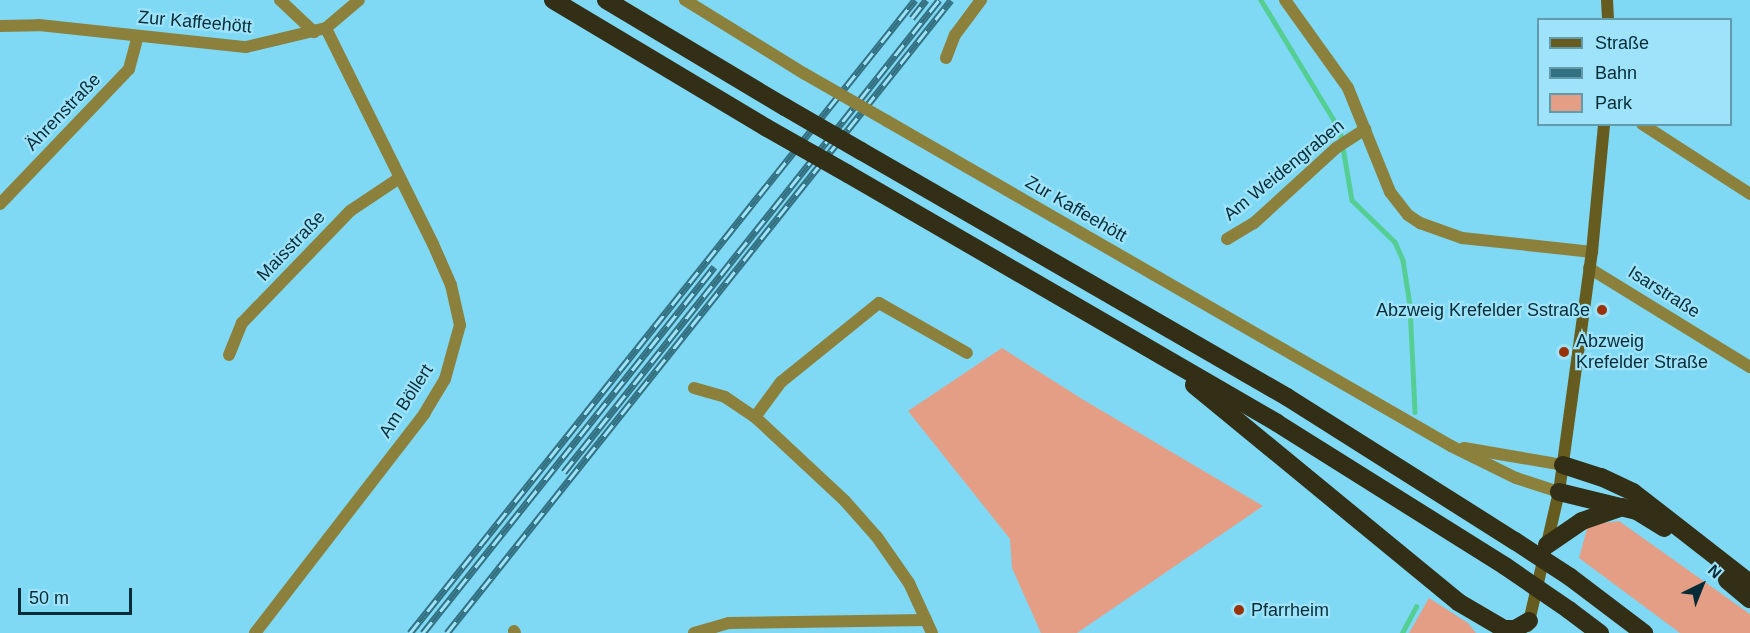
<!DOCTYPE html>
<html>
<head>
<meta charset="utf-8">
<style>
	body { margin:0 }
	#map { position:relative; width:1750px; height:633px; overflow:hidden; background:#7fd9f4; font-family:Helvetica,sans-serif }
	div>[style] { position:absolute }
	.green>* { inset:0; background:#e59e86 }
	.stream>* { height:4.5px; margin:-2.25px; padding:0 2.25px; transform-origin:2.25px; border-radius:2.25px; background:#55ce93 }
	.street>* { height:12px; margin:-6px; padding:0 6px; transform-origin:6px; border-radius:6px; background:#8c803d }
	.secondary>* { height:12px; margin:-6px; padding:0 6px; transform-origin:6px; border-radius:6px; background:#675c1f }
	.highway>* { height:18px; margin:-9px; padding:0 9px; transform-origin:9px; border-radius:9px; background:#332e16 }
	.rail>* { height:7px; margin-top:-3.5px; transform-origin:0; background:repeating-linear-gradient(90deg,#9ee3f9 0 14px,#337081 0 28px); box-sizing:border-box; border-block:2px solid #337081 }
	.street-bridge>* { height:12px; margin:-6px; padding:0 6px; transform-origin:6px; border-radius:6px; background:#8c803d }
	.highway-bridge>* { height:18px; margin:-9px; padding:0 9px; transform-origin:9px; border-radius:9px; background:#332e16 }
	.dots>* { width:16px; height:16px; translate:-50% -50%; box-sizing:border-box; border:3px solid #9ee3f9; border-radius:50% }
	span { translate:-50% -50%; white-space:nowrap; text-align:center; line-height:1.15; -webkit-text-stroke:4.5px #9ee3f9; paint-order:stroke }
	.street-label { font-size:18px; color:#032c37 }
	.poi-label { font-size:18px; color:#032c37 }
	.right { translate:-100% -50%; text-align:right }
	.left { translate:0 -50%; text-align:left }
	.legend { position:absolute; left:1537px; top:18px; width:195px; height:108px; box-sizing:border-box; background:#9ee3f9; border:2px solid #609aab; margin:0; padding:8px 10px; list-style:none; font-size:18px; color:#032c37 }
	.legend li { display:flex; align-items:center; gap:12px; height:30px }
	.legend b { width:30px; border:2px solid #609aab }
	.north { position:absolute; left:1672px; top:555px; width:60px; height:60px; -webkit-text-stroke:4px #9ee3f9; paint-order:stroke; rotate:43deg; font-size:16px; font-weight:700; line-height:24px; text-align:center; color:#032c37 }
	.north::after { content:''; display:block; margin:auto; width:21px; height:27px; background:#032c37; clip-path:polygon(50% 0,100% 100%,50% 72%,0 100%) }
	.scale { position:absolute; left:18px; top:588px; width:114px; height:27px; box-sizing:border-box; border:3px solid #032c37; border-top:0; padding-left:8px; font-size:18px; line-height:21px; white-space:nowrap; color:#032c37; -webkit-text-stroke:4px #9ee3f9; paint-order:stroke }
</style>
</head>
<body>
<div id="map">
	<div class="green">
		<div style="clip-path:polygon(1002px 348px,1082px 399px,1263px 506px,1077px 633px,1041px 633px,1012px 568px,1010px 539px,908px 411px)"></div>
		<div style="clip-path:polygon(1619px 521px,1750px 614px,1750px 633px,1680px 633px,1579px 558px,1588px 525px)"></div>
		<div style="clip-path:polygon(1429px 598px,1468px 623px,1476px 633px,1409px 633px)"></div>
	</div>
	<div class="stream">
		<div style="left:1261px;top:0;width:152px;rotate:58.7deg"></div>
		<div style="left:1340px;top:130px;width:71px;rotate:80.3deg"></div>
		<div style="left:1352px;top:200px;width:60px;rotate:44.3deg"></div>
		<div style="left:1395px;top:242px;width:20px;rotate:66deg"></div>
		<div style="left:1403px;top:260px;width:46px;rotate:81.2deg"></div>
		<div style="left:1410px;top:305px;width:107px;rotate:87.3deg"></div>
		<div style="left:1402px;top:633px;width:30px;rotate:-62deg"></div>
	</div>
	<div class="street">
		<div style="left:280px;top:0;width:47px;rotate:43.3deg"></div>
		<div style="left:685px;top:0;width:141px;rotate:31.7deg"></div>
		<div style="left:1285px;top:0;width:108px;rotate:54.4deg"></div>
		<div style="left:1348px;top:88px;width:112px;rotate:68deg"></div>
		<div style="left:1390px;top:192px;width:29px;rotate:52deg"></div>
		<div style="left:1408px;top:215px;width:14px;rotate:34deg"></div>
		<div style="left:1420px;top:223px;width:45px;rotate:19.7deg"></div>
		<div style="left:1462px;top:238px;width:131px;rotate:6.1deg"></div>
		<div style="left:0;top:26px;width:39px;rotate:-1deg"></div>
		<div style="left:39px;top:25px;width:208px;rotate:6.1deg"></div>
		<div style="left:246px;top:47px;width:82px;rotate:-13.4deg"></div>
		<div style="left:326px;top:28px;width:43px;rotate:-40.3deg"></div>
		<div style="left:946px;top:58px;width:25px;rotate:-69deg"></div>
		<div style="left:955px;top:35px;width:44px;rotate:-53.4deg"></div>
		<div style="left:887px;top:121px;width:651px;rotate:29.95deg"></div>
		<div style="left:1451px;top:446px;width:72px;rotate:26.2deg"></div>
		<div style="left:1516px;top:478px;width:45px;rotate:18deg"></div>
		<div style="left:1642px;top:124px;width:129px;rotate:32.9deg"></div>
		<div style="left:0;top:204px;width:187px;rotate:-46.3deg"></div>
		<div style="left:129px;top:69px;width:34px;rotate:-75deg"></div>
		<div style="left:1227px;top:239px;width:31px;rotate:-31deg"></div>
		<div style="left:1254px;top:223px;width:111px;rotate:-42.4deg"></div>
		<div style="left:1336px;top:148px;width:35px;rotate:-33deg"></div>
		<div style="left:1589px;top:268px;width:189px;rotate:31.6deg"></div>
		<div style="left:229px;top:355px;width:35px;rotate:-68deg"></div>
		<div style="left:242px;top:323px;width:156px;rotate:-46deg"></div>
		<div style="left:350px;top:211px;width:58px;rotate:-33.7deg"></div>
		<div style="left:694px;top:388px;width:32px;rotate:16deg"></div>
		<div style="left:725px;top:397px;width:36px;rotate:34deg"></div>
		<div style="left:755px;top:417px;width:123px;rotate:43deg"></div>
		<div style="left:845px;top:501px;width:48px;rotate:48.4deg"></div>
		<div style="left:877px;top:537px;width:56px;rotate:55.2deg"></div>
		<div style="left:909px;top:583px;width:55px;rotate:65.3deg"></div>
		<div style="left:755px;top:417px;width:44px;rotate:-53.4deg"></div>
		<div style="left:781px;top:382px;width:126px;rotate:-38.9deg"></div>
		<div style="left:879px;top:303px;width:101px;rotate:29.6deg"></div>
		<div style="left:1464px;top:448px;width:100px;rotate:9.7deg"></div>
		<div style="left:514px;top:631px;width:2px;rotate:63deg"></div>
		<div style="left:255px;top:633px;width:277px;rotate:-52.3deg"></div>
		<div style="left:424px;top:414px;width:41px;rotate:-59deg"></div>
		<div style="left:445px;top:379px;width:56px;rotate:-74.5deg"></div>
		<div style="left:460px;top:325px;width:41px;rotate:-102.7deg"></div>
		<div style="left:451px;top:285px;width:45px;rotate:-113.7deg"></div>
		<div style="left:433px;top:244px;width:241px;rotate:-116.4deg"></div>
		<div style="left:694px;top:633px;width:36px;rotate:-16deg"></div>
		<div style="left:729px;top:623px;width:197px;rotate:-0.9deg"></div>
	</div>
	<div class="secondary">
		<div style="left:1607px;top:0;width:20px;rotate:87deg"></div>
		<div style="left:1528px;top:626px;width:138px;rotate:-77deg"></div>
		<div style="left:1559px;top:492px;width:242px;rotate:-82.2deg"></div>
		<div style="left:1592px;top:252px;width:129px;rotate:-84.6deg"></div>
	</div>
	<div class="highway">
		<div style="left:553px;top:0;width:249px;rotate:30.9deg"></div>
		<div style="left:606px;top:0;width:209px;rotate:30.9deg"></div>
		<div style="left:861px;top:151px;width:492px;rotate:30deg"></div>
		<div style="left:1287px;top:397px;width:270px;rotate:32.3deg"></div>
		<div style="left:848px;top:174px;width:496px;rotate:30.1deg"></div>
		<div style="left:1277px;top:423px;width:269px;rotate:32.1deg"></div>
		<div style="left:1194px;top:385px;width:342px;rotate:39.4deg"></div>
		<div style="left:1458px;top:602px;width:53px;rotate:30.4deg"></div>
		<div style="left:1504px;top:629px;width:11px"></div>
		<div style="left:1515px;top:629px;width:16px;rotate:-30deg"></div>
		<div style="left:1563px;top:465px;width:40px;rotate:18deg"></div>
		<div style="left:1601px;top:477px;width:35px;rotate:25deg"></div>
		<div style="left:1633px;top:492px;width:148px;rotate:37.9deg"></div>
		<div style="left:1559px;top:492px;width:80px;rotate:13.7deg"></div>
		<div style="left:1637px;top:511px;width:32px;rotate:32deg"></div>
		<div style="left:1547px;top:545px;width:42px;rotate:-34.4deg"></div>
		<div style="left:1582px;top:521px;width:43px;rotate:-18.9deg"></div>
		<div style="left:1570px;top:577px;width:93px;rotate:37.1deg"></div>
		<div style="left:1727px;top:580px;width:30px;rotate:40deg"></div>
		<div style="left:1569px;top:610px;width:39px;rotate:37deg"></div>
	</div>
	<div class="rail">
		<div style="left:912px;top:18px;width:23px;rotate:-52deg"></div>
		<div style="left:564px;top:472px;width:603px;rotate:-51.53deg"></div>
		<div style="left:410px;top:633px;width:810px;rotate:-51.42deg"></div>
		<div style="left:423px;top:633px;width:468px;rotate:-51.5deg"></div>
		<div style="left:447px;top:633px;width:809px;rotate:-51.47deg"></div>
	</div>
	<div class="street-bridge">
		<div style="left:805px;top:74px;width:95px;rotate:29.8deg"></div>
	</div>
	<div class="highway-bridge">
		<div style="left:785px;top:107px;width:88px;rotate:30.1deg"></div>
		<div style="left:767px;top:128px;width:93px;rotate:29.6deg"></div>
		<div style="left:1515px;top:541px;width:66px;rotate:33.2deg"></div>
		<div style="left:1505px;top:566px;width:78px;rotate:34.5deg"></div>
	</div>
	<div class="dots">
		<div style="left:1602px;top:310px;background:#993307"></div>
		<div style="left:1564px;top:352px;background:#993307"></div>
		<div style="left:1239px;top:610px;background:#993307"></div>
	</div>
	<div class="street-label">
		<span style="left:195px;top:22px;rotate:5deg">Zur Kaffeehött</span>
		<span style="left:63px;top:112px;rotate:-46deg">Ährenstraße</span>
		<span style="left:1284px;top:170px;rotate:-39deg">Am Weidengraben</span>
		<span style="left:1076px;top:209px;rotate:30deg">Zur Kaffeehött</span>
		<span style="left:291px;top:246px;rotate:-46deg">Maisstraße</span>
		<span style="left:1664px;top:292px;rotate:32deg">Isarstraße</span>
		<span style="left:406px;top:401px;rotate:-57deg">Am Böllert</span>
	</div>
	<div class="poi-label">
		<span class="right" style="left:1590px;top:310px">Abzweig Krefelder Sstraße</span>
		<span class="left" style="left:1576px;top:352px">Abzweig<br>Krefelder Straße</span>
		<span class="left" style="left:1251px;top:610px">Pfarrheim</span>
	</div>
	<ul class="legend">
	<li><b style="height:8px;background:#675c1f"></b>Straße</li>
	<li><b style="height:8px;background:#337081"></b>Bahn</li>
	<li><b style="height:16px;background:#e59e86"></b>Park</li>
	</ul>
	<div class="north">N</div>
	<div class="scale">50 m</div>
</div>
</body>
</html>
